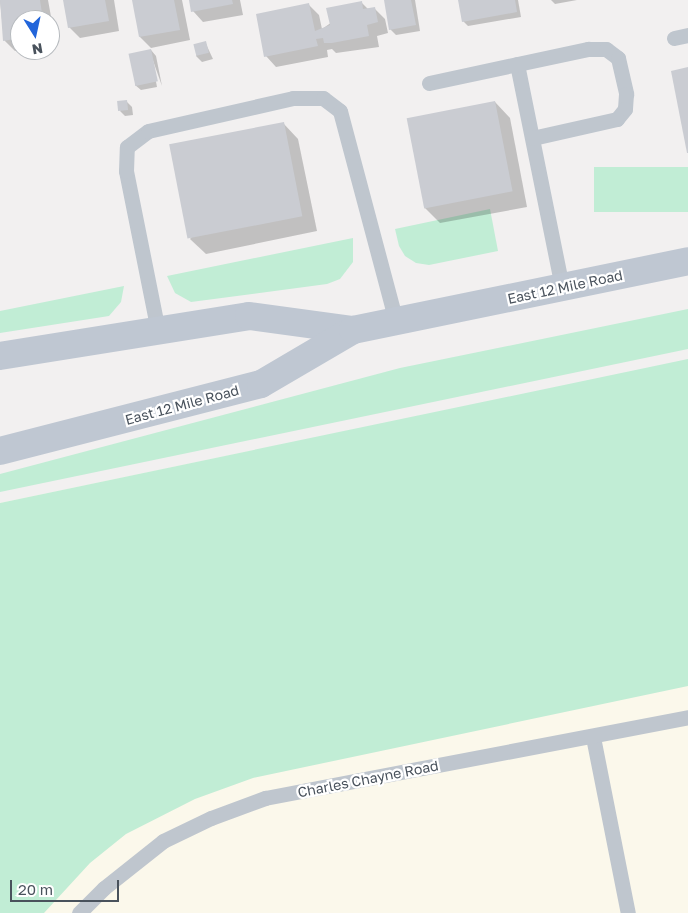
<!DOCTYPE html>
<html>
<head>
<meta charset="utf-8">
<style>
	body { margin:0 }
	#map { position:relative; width:688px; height:913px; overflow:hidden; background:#f2f0f0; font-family:"Golos Text",sans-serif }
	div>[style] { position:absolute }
	.commercial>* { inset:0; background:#fbf8eb }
	.green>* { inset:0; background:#c1edd5; transform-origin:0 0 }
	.shadow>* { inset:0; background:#0003 }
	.building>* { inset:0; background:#caccd2; transform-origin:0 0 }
	.service>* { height:15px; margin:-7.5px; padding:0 7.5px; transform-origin:7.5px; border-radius:7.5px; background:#bfc6ce }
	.secondary>* { height:28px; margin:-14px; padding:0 14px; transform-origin:14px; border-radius:14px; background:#bfc7d2 }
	span { translate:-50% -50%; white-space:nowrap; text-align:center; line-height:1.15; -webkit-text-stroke:4.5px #fff; paint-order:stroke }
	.street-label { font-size:14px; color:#49525c }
	.north { position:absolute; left:10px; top:10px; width:50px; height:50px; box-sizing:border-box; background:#fff; border:1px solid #b6babe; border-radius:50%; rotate:170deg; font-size:14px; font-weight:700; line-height:20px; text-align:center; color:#49525c }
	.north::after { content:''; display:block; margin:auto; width:18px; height:22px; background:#2265da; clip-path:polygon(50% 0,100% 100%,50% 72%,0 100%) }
	.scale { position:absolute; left:10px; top:880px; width:109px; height:22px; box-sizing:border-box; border:2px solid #49525c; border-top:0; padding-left:6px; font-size:15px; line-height:18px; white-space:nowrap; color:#49525c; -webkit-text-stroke:4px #fff; paint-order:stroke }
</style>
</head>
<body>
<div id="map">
	<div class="commercial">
		<div style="clip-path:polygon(688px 360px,688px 913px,0 913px,0 503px)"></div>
	</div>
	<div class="green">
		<div style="left:688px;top:167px;width:45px;height:94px;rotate:90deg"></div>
		<div style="clip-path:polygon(490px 209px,498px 251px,429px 265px,416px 263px,405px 256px,399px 246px,395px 229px)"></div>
		<div style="clip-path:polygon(353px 238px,353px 262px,340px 279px,327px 284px,191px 302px,175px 293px,167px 276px)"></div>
		<div style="clip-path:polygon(124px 286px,121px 302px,109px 316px,0 333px,0 311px)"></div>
		<div style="clip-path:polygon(688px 309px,688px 349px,0 492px,0 474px,400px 368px)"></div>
		<div style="clip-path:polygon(688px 359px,688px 686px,253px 778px,195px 799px,126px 834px,90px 863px,44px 913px,0 913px,0 503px)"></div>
	</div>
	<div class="shadow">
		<div style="clip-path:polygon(0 0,48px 0,56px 44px,50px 45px,50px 20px,20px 20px,21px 50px,15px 51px,4px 40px)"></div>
		<div style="clip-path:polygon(64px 0,114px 0,119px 31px,80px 38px,69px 27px)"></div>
		<div style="clip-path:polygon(133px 0,182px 0,190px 40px,151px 48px,140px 37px)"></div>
		<div style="clip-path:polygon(190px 0,240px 0,243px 15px,203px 22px,193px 11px)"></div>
		<div style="clip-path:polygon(385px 0,415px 0,420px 31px,396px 35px,390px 29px)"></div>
		<div style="clip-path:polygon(459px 0,518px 0,521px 17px,468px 26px,463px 21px)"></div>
		<div style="clip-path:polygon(551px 0,577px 0,555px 4px)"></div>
		<div style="clip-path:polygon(361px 2px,368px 9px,374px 8px,385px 19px,388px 33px,377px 36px,379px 47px,336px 53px,332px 49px,327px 50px,328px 57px,276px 67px,266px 56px,308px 4px,319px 15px,322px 29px)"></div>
		<div style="clip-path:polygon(205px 42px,213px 59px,202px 62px,196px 56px)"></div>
		<div style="clip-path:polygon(151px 50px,156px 56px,162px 86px,151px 55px,157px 87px,141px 90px,135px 85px)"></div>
		<div style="clip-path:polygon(126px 101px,132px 107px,133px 115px,125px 116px,120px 111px)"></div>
		<div style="clip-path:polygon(495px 102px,510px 118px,527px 207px,440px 223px,425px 208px)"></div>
		<div style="clip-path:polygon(283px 123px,298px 139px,317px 231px,206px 254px,190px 239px)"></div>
	</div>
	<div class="building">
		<div style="clip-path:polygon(0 0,40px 0,43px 20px,20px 20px,20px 38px,3px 41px)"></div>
		<div style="clip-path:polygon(63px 0,105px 0,109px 21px,68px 28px)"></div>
		<div style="clip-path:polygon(132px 0,174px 0,180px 30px,139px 37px)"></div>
		<div style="clip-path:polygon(189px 0,232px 0,233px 4px,191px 12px)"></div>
		<div style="clip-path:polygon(384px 0,411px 0,416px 25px,389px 30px)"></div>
		<div style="clip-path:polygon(458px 0,515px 0,517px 12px,462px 22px)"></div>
		<div style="clip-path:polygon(362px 1px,363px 9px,375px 7px,378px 22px,367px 25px,369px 36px,332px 43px,324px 43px,323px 38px,316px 39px,318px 46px,264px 57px,256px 14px,309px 3px,315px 31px,330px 25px,326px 8px)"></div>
		<div style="left:206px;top:41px;width:12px;height:13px;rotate:76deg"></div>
		<div style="left:151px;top:49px;width:33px;height:23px;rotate:78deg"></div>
		<div style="clip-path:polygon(688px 67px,688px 153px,687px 153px,671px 71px)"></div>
		<div style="left:127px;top:100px;width:10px;height:10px;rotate:84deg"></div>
		<div style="left:495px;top:101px;width:92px;height:90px;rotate:79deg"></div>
		<div style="left:284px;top:122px;width:96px;height:117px;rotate:79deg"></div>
	</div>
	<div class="service">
		<div style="left:674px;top:38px;width:14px;rotate:-12deg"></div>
		<div style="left:517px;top:64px;width:227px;rotate:78.6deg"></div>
		<div style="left:429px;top:83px;width:163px;rotate:-12.1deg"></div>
		<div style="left:588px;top:49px;width:18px"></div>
		<div style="left:606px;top:49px;width:15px;rotate:37deg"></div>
		<div style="left:618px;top:58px;width:37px;rotate:77deg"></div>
		<div style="left:626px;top:94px;width:15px;rotate:94deg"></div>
		<div style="left:625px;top:109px;width:13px;rotate:129deg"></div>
		<div style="left:617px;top:119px;width:86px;rotate:167.3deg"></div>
		<div style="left:158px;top:331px;width:163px;rotate:-101.3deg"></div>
		<div style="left:126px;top:171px;width:24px;rotate:-88deg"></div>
		<div style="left:127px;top:147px;width:26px;rotate:-37deg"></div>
		<div style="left:148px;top:131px;width:149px;rotate:-12.8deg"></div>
		<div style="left:293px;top:98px;width:30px"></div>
		<div style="left:323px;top:98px;width:21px;rotate:37deg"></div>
		<div style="left:340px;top:111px;width:217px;rotate:75.1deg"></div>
		<div style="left:593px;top:737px;width:179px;rotate:78.8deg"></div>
		<div style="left:79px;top:913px;width:35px;rotate:-45deg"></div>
		<div style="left:104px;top:888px;width:75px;rotate:-38.5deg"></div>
		<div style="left:163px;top:841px;width:53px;rotate:-25.6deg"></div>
		<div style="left:211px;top:818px;width:58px;rotate:-20.3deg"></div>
		<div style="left:265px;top:798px;width:431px;rotate:-10.8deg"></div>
	</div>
	<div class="secondary">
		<div style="left:0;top:356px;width:252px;rotate:-9.1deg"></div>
		<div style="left:249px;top:316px;width:105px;rotate:7.7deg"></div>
		<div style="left:0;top:451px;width:269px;rotate:-14.4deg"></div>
		<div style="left:261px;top:384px;width:107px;rotate:-30.4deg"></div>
		<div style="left:353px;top:330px;width:342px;rotate:-11.6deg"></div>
	</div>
	<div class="street-label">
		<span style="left:565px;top:287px;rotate:-12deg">East 12 Mile Road</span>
		<span style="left:182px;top:405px;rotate:-15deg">East 12 Mile Road</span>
		<span style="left:368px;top:779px;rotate:-11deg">Charles Chayne Road</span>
	</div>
	<div class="north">N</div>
	<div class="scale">20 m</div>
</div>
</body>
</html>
